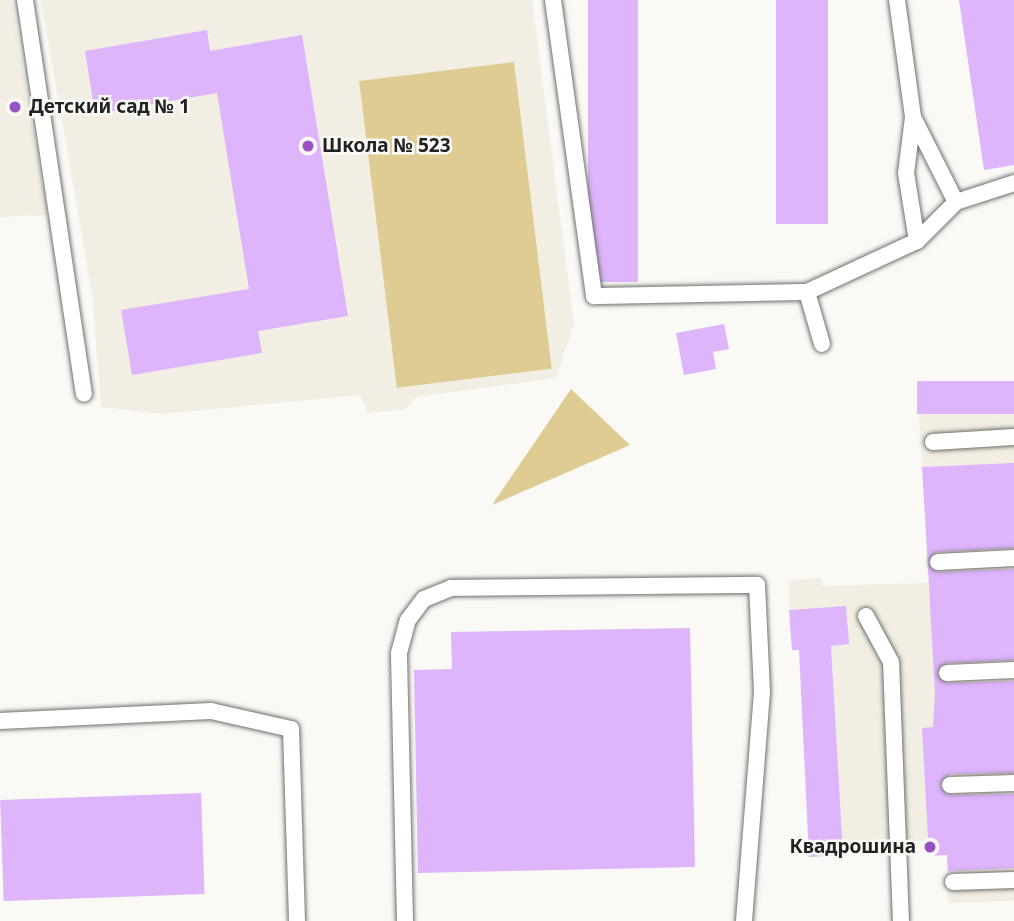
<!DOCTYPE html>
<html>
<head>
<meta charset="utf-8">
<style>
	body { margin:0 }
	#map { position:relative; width:1014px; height:921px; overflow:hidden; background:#faf9f5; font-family:"Noto Sans",sans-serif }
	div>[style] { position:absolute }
	.built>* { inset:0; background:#f2eee3 }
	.green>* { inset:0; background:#decc93; transform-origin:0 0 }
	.building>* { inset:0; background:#deb4fb; transform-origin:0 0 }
	.roads { filter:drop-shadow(0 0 2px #71706c) drop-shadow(0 0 2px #71706c) }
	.lane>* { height:16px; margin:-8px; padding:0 8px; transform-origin:8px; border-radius:8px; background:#fff }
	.dots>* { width:19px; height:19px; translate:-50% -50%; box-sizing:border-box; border:4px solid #faf9f5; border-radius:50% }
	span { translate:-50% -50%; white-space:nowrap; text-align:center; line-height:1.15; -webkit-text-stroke:5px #faf9f5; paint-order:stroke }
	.poi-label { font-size:19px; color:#222220; font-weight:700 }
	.left { translate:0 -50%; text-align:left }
	.right { translate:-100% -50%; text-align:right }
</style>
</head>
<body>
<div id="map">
	<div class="built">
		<div style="clip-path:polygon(0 0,12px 0,47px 215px,0 217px)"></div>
		<div style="clip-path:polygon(41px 0,532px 0,574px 324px,556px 378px,416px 397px,406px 409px,368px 413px,360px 395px,162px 414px,101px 407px,92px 293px)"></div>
		<div style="clip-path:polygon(1014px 381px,1014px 901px,948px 903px,946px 837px,809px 857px,800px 650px,792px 650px,788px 580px,821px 578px,823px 586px,929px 583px,917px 386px)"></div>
	</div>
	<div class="green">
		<div style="left:514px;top:62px;width:309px;height:156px;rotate:83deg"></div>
		<div style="clip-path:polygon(571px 389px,630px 445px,492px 505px)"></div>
	</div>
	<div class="building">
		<div style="left:588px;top:0;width:50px;height:282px"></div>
		<div style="left:776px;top:0;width:52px;height:224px"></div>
		<div style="clip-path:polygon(959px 0,1014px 0,1014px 165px,984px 170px)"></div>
		<div style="clip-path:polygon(207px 30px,210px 51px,302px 35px,348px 316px,258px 331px,262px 353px,132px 375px,121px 310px,249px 289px,217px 93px,95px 114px,85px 51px)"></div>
		<div style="clip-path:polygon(724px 324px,729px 349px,713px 352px,716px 369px,684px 375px,676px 333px)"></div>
		<div style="left:1014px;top:381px;width:33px;height:97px;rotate:90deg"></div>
		<div style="clip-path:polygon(1014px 463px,1014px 548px,937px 552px,928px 562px,938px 572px,1014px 569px,1014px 660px,947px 663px,937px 673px,947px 683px,1014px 681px,1014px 773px,950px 774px,940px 785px,950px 795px,1014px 794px,1014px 868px,948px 871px,947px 855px,929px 856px,922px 728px,933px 727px,935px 694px,926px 533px,922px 467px)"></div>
		<div style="clip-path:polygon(846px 606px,849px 644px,831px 646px,843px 855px,809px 857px,799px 650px,792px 650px,789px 610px)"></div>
		<div style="clip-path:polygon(690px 628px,695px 867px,418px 873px,414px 670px,452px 669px,451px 632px)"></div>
		<div style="left:201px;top:793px;width:101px;height:201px;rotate:88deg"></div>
	</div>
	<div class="roads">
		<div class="lane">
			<div style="left:25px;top:0;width:398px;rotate:81.5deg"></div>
			<div style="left:553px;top:0;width:299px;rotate:82.1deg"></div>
			<div style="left:594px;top:296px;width:213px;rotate:-1.1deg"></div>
			<div style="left:807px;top:292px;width:121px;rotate:-24.9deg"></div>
			<div style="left:917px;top:241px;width:55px;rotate:-45deg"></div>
			<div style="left:956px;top:202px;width:61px;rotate:-18.1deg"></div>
			<div style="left:897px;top:0;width:118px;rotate:82.2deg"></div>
			<div style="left:913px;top:117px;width:95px;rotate:63.2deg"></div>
			<div style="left:913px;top:117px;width:56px;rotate:97.1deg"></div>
			<div style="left:906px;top:173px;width:69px;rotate:80.8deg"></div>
			<div style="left:807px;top:292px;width:54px;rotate:73.9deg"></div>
			<div style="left:933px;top:442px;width:81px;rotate:-3.5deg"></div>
			<div style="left:938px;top:562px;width:76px;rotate:-3deg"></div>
			<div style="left:866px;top:616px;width:52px;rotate:61.5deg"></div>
			<div style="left:891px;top:662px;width:259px;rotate:87.8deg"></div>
			<div style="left:947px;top:673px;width:67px;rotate:-2.6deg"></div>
			<div style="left:0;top:721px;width:211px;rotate:-2.7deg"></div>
			<div style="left:211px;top:711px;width:82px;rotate:12.7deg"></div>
			<div style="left:291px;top:729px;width:192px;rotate:88.2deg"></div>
			<div style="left:950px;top:785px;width:64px;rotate:-1.8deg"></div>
			<div style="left:953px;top:882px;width:61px;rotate:-1.9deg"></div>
			<div style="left:405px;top:921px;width:268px;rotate:-91.3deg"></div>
			<div style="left:399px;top:653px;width:34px;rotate:-75deg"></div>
			<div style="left:408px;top:620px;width:26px;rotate:-53deg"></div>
			<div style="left:424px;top:599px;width:29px;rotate:-22deg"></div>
			<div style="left:451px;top:588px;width:306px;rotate:-0.6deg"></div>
			<div style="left:757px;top:585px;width:107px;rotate:87.3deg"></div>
			<div style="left:762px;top:692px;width:230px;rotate:94.5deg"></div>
		</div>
	</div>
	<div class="dots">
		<div style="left:15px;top:107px;background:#9951c4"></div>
		<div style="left:308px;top:146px;background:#9951c4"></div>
		<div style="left:930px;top:847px;background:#9951c4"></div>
	</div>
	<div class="poi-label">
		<span class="left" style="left:29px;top:107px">Детский сад № 1</span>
		<span class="left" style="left:322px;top:146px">Школа № 523</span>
		<span class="right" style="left:916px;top:847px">Квадрошина</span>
	</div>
</div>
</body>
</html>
